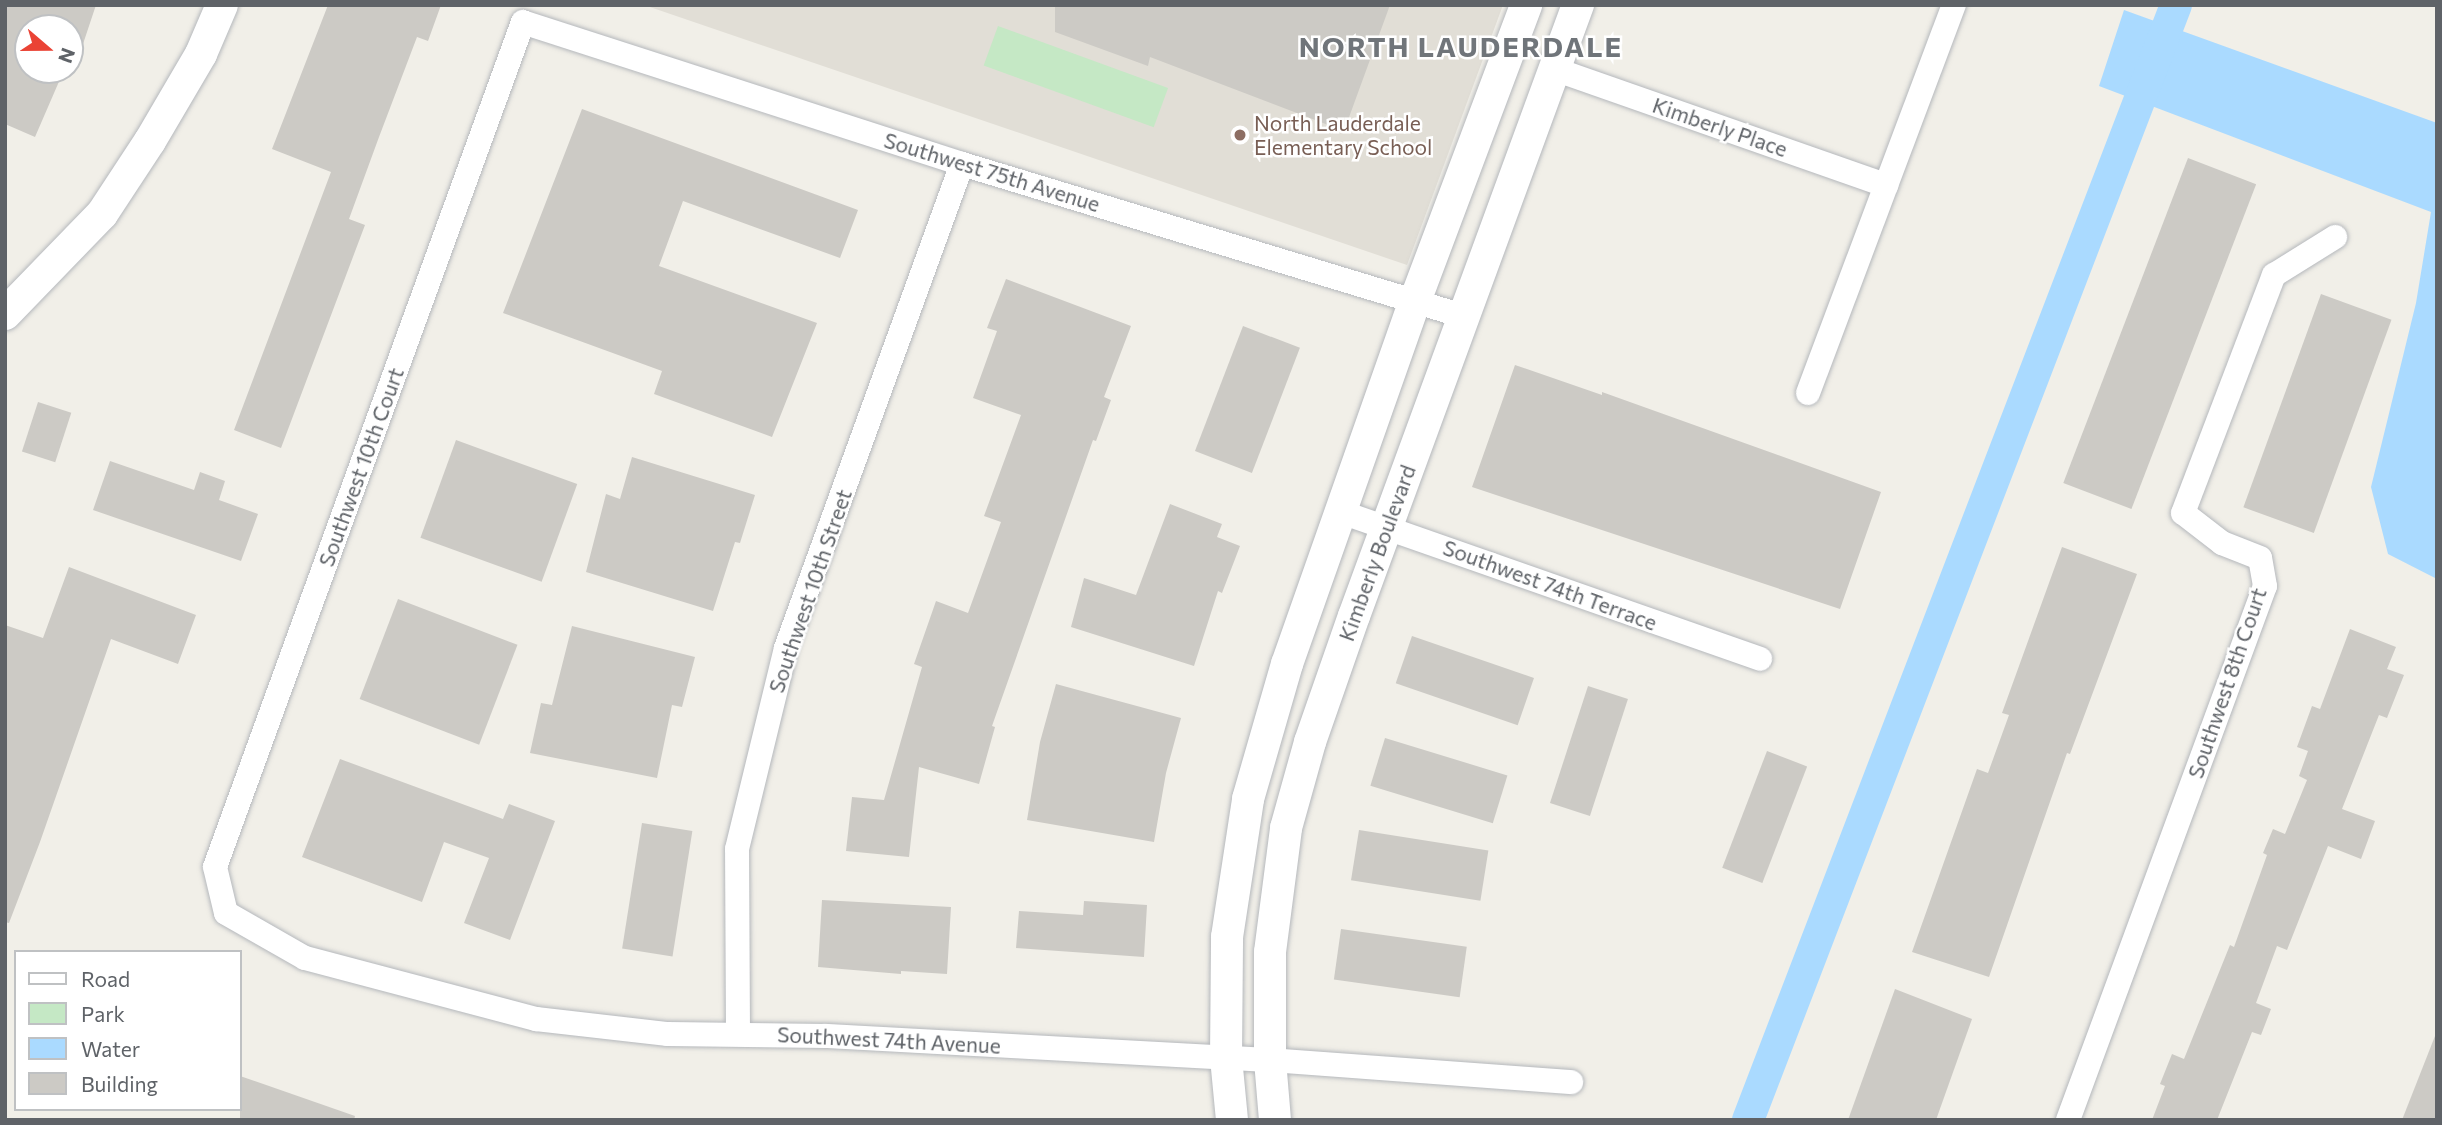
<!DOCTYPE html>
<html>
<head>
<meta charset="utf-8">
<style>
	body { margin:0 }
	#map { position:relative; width:2442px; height:1125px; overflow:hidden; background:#f1efe8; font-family:Commissioner,sans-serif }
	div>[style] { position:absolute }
	.education>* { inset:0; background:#e1ded6 }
	.green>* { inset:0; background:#c5e8c5; transform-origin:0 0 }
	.water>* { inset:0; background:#aadaff }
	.canal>* { height:32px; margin:-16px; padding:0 16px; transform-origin:16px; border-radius:16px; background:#aadaff }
	.building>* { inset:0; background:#cccac5; transform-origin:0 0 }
	.roads { filter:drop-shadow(0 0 2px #b5b8bc) drop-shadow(0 0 2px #b5b8bc) }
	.minor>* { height:24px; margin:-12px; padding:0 12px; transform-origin:12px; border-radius:12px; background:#fff }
	.tertiary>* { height:32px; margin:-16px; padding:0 16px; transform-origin:16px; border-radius:16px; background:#fff }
	.dots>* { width:19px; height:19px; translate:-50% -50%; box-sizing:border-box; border:4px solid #fff; border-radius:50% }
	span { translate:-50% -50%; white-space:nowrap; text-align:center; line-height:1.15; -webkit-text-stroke:5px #fff; paint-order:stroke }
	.education-label { font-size:21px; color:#785e54 }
	.left { translate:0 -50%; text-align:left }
	.street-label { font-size:21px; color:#5f6368 }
	.district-label { font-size:28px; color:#70757a; font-weight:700; letter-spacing:2px }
	.frame { position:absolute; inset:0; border:7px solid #5f6368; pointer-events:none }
	.legend { position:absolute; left:14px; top:950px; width:228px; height:161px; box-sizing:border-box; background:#fff; border:2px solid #bfc1c3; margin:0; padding:9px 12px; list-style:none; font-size:21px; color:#5f6368 }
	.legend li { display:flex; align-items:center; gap:14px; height:35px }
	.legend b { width:35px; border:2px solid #bfc1c3 }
	.north { position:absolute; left:14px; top:14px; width:70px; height:70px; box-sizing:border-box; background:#fff; border:2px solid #bfc1c3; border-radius:50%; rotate:110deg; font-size:19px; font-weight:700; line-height:28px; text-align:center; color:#5f6368 }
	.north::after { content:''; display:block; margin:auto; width:24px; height:32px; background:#ea4335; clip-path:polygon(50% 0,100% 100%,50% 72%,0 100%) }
</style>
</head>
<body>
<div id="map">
	<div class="education">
		<div style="clip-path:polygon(644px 5px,1503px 5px,1407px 265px)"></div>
	</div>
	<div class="green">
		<div style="left:998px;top:26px;width:181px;height:42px;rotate:20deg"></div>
	</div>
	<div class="water">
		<div style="clip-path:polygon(2124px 10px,2437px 123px,2437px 579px,2388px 554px,2371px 487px,2416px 303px,2431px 212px,2099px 86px)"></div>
	</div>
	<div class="canal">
		<div style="left:1748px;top:1120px;width:1194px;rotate:-69deg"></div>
	</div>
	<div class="building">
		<div style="clip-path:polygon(5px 5px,96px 5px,83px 44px,76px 42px,70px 57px,70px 28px,28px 28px,28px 70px,64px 70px,35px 137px,5px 124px)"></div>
		<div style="clip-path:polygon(328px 5px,441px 5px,428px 41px,417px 37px,379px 137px,349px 219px,365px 225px,281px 448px,234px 430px,331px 172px,272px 149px)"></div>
		<div style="clip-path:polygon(1055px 5px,1390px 5px,1344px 131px,1150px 57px,1148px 66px,1055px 32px)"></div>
		<div style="clip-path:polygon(582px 109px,858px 210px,840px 258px,683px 201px,659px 266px,817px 323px,772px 437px,654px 394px,662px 371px,503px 313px)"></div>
		<div style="left:2188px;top:158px;width:73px;height:348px;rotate:21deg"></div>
		<div style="clip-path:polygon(1006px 279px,1131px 326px,1104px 397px,1111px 400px,1096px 441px,1093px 440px,992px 726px,995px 727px,979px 784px,919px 767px,909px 857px,846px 851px,852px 797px,884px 800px,922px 667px,914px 664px,936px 601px,968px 613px,1001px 522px,984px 516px,1021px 415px,973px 398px,997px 331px,987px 328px)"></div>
		<div style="left:2321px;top:294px;width:75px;height:227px;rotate:20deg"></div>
		<div style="left:1243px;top:326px;width:61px;height:134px;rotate:21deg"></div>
		<div style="clip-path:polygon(1515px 365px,1602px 395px,1602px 392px,1881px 492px,1840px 609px,1472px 487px)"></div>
		<div style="left:38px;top:402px;width:35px;height:52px;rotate:18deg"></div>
		<div style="left:456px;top:440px;width:129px;height:104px;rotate:20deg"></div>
		<div style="clip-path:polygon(632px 457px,755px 495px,740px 543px,735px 542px,713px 611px,586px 572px,606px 494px,620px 499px)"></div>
		<div style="clip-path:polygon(110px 461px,194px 490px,200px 472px,225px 481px,219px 500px,258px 514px,241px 561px,93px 510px)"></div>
		<div style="clip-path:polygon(1170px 504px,1222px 524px,1217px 537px,1240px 546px,1222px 593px,1218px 591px,1194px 666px,1071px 627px,1084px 578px,1136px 595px)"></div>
		<div style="clip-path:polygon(2062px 547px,2137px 574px,2070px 754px,2067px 753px,1989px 977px,1912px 952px,1977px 769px,1988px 773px,2009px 715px,2002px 713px)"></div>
		<div style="clip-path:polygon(69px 567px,196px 615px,178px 664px,111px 639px,40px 842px,9px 923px,5px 922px,5px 625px,43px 638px)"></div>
		<div style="left:398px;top:599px;width:128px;height:107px;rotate:21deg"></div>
		<div style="clip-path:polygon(572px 626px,695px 657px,682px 707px,672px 705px,657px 778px,530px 753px,541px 703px,552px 705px)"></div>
		<div style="clip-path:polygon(2350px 629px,2396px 647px,2387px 669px,2404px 675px,2387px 718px,2379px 715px,2342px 809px,2375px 821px,2361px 859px,2328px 846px,2287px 950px,2277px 946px,2256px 1003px,2271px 1009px,2261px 1035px,2252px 1032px,2217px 1120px,2152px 1120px,2165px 1086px,2160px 1084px,2172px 1054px,2184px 1059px,2230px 945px,2234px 947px,2267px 855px,2263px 853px,2273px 829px,2285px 834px,2307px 780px,2299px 776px,2308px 751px,2297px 747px,2312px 706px,2320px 709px)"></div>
		<div style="left:1412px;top:636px;width:129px;height:50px;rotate:19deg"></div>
		<div style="clip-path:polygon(1056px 684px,1181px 718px,1166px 773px,1154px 842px,1027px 820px,1040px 742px)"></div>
		<div style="left:1588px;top:686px;width:42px;height:123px;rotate:18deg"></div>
		<div style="left:1385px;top:738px;width:128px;height:50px;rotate:17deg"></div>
		<div style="left:1767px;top:751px;width:43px;height:125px;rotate:21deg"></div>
		<div style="clip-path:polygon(340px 759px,503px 819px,509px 804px,555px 821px,510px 940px,464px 923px,489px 858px,444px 842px,422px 902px,302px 857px)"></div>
		<div style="left:642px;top:823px;width:51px;height:127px;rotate:9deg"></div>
		<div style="left:1359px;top:830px;width:131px;height:51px;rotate:9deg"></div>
		<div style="clip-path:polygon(822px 900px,951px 907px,947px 974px,901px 971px,901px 974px,818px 967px)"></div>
		<div style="clip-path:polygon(1084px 901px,1147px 905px,1144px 957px,1016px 948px,1019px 911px,1083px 915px)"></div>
		<div style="left:1341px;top:929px;width:127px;height:51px;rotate:8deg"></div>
		<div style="clip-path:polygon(1895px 989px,1972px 1019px,1936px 1120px,1848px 1120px)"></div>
		<div style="clip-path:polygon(2435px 1036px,2437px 1120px,2402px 1120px)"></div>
		<div style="clip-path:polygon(240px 1076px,355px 1116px,354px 1120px,240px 1120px)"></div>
	</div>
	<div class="roads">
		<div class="minor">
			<div style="left:1554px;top:69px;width:352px;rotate:19.3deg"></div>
			<div style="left:1463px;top:316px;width:524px;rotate:-163.12deg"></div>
			<div style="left:962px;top:164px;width:461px;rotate:-162.1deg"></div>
			<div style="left:523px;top:22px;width:899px;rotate:110.03deg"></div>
			<div style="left:215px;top:867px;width:47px;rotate:76.6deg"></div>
			<div style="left:226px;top:913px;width:91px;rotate:29.7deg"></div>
			<div style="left:305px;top:958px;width:239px;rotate:14.8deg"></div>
			<div style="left:536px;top:1019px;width:133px;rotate:6.5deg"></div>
			<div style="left:668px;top:1034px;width:158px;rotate:0.7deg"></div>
			<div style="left:826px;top:1036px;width:445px;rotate:3.1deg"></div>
			<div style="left:1270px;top:1060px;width:302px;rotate:4.2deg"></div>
			<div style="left:1808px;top:393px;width:415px;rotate:-69.4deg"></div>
			<div style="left:1341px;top:512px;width:444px;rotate:19.3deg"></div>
			<div style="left:738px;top:1034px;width:185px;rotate:-90.3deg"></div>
			<div style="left:737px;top:849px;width:207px;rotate:-76.3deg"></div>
			<div style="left:786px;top:648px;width:515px;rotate:-70.02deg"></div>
			<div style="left:2068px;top:1120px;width:569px;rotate:-69.75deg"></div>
			<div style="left:2265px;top:586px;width:28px;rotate:-100deg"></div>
			<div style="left:2260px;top:558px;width:41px;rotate:-158.5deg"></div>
			<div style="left:2222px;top:543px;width:49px;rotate:-142.4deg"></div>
			<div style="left:2183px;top:513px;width:255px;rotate:-69.1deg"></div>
			<div style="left:2274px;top:275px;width:72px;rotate:-31.9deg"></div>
		</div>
		<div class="tertiary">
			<div style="left:5px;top:314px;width:139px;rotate:-45.9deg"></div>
			<div style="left:102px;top:214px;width:87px;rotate:-56.7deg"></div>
			<div style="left:150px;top:141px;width:101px;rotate:-59.6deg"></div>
			<div style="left:201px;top:54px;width:53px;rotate:-66.8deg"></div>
			<div style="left:1232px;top:1120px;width:62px;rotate:-95.5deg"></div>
			<div style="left:1226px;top:1058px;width:121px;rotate:-89.5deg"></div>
			<div style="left:1227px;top:937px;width:140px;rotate:-81.3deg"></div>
			<div style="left:1248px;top:799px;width:141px;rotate:-73.9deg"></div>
			<div style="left:1287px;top:664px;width:385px;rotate:-70.6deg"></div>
			<div style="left:1415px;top:301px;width:316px;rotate:-69.4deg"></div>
			<div style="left:1275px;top:1120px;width:60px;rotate:-94.8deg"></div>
			<div style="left:1270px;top:1060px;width:108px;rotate:-90deg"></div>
			<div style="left:1270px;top:952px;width:125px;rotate:-82.6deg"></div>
			<div style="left:1286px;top:828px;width:89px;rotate:-74.4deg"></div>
			<div style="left:1310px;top:742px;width:133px;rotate:-70.8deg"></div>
			<div style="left:1354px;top:616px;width:651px;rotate:-69.87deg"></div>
		</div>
	</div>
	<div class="dots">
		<div style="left:1240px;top:135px;background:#8d6e63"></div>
	</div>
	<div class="education-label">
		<span class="left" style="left:1254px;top:135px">North Lauderdale<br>Elementary School</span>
	</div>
	<div class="street-label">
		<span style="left:1720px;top:127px;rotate:19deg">Kimberly Place</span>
		<span style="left:992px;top:172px;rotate:17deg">Southwest 75th Avenue</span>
		<span style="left:361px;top:467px;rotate:-70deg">Southwest 10th Court</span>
		<span style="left:1377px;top:553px;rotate:-70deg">Kimberly Boulevard</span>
		<span style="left:1550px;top:585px;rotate:20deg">Southwest 74th Terrace</span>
		<span style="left:810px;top:591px;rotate:-71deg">Southwest 10th Street</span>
		<span style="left:2227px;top:683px;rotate:-71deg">Southwest 8th Court</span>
		<span style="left:889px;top:1040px;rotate:3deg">Southwest 74th Avenue</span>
	</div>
	<div class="district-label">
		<span style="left:1461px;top:46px">NORTH LAUDERDALE</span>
	</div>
	<div class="frame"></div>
	<ul class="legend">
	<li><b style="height:9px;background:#fff"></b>Road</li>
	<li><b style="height:19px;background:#c5e8c5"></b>Park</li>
	<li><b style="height:19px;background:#aadaff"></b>Water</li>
	<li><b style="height:19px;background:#cccac5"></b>Building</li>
	</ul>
	<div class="north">N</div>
</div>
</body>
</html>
